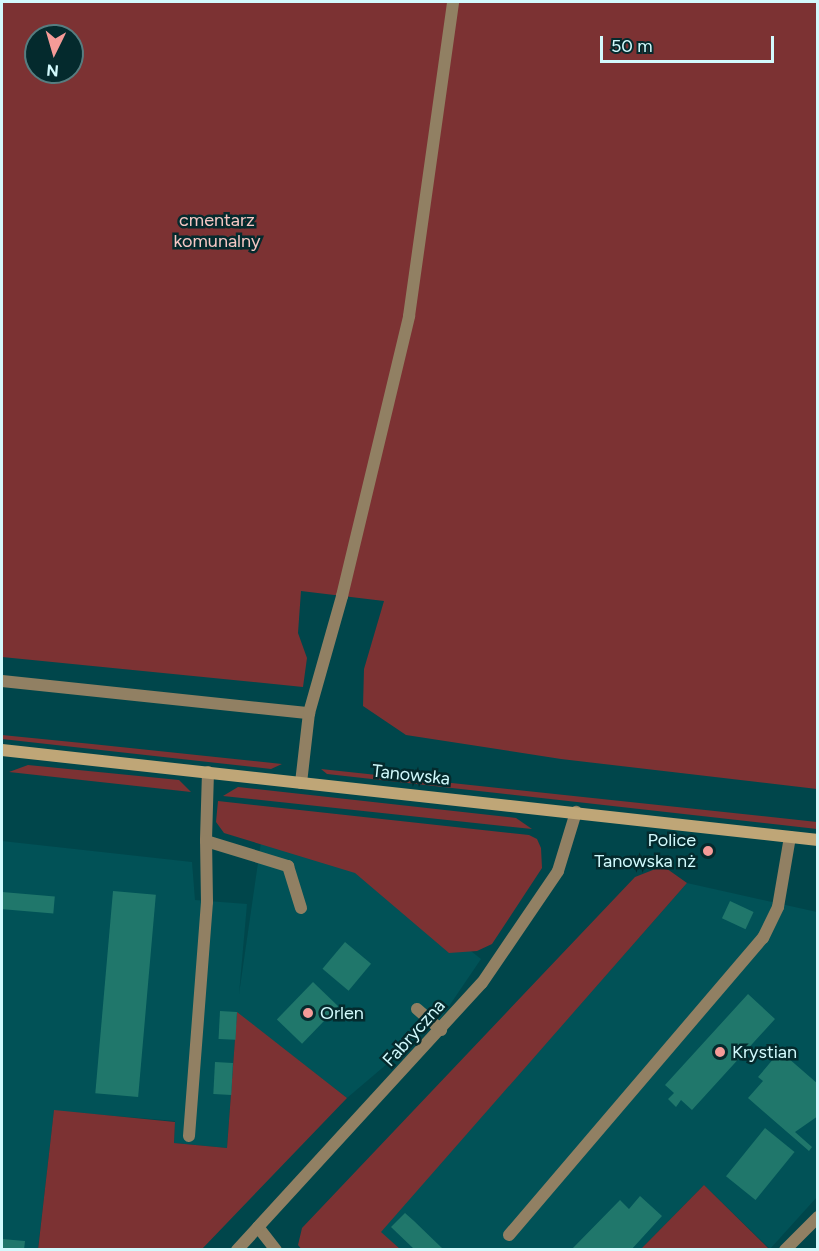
<!DOCTYPE html>
<html>
<head>
<meta charset="utf-8">
<style>
	body { margin:0 }
	#map { position:relative; width:819px; height:1251px; overflow:hidden; background:#00464b; font-family:Figtree,sans-serif }
	div>[style] { position:absolute }
	.built>* { inset:0; background:#015257 }
	.green>* { inset:0; background:#7c3233 }
	.building>* { inset:0; background:#20776b; transform-origin:0 0 }
	.service>* { height:12px; margin:-6px; padding:0 6px; transform-origin:6px; border-radius:6px; background:#918063 }
	.pedestrian>* { height:12px; margin:-6px; padding:0 6px; transform-origin:6px; border-radius:6px; background:#918063 }
	.minor>* { height:12px; margin:-6px; padding:0 6px; transform-origin:6px; border-radius:6px; background:#918063 }
	.secondary>* { height:12px; margin:-6px; padding:0 6px; transform-origin:6px; border-radius:6px; background:#bfa677 }
	.dots>* { width:16px; height:16px; translate:-50% -50%; box-sizing:border-box; border:3px solid #042a2d; border-radius:50% }
	span { translate:-50% -50%; white-space:nowrap; text-align:center; line-height:1.15; -webkit-text-stroke:5px #042a2d; paint-order:stroke }
	.park-label { font-size:18px; color:#f6c7c4 }
	.street-label { font-size:18px; color:#d2fafd }
	.poi-label { font-size:18px; color:#d2fafd }
	.right { translate:-100% -50%; text-align:right }
	.left { translate:0 -50%; text-align:left }
	.frame { position:absolute; inset:0; border:3px solid #d2fafd; pointer-events:none }
	.north { position:absolute; left:24px; top:24px; width:60px; height:60px; box-sizing:border-box; background:#042a2d; border:2px solid #567d80; border-radius:50%; rotate:185deg; font-size:16px; font-weight:700; line-height:24px; text-align:center; color:#d2fafd }
	.north::after { content:''; display:block; margin:auto; width:21px; height:27px; background:#f59b98; clip-path:polygon(50% 0,100% 100%,50% 72%,0 100%) }
	.scale { position:absolute; left:600px; top:36px; width:174px; height:27px; box-sizing:border-box; border:3px solid #d2fafd; border-top:0; padding-left:8px; font-size:18px; line-height:21px; white-space:nowrap; color:#d2fafd; -webkit-text-stroke:4px #042a2d; paint-order:stroke }
</style>
</head>
<body>
<div id="map">
	<div class="built">
		<div style="clip-path:polygon(2px 841px,192px 862px,195px 900px,247px 904px,239px 994px,261px 842px,368px 869px,481px 959px,441px 1018px,347px 1098px,237px 1013px,227px 1148px,174px 1143px,175px 1121px,54px 1111px,38px 1249px,2px 1250px)"></div>
		<div style="clip-path:polygon(687px 883px,817px 912px,817px 1197px,770px 1249px,704px 1185px,641px 1249px,400px 1249px,380px 1232px)"></div>
	</div>
	<div class="green">
		<div style="clip-path:polygon(evenodd,2px 2px,817px 2px,817px 789px,561px 759px,406px 735px,363px 706px,364px 669px,384px 601px,301px 591px,298px 633px,307px 658px,303px 687px,2px 657px,2px 2px,36px 36px,72px 36px,72px 72px,36px 72px,36px 36px)"></div>
		<div style="clip-path:polygon(2px 735px,92px 744px,282px 764px,271px 769px,2px 739px)"></div>
		<div style="clip-path:polygon(28px 765px,179px 780px,191px 792px,9px 772px)"></div>
		<div style="clip-path:polygon(321px 769px,817px 822px,817px 829px,327px 774px)"></div>
		<div style="clip-path:polygon(238px 787px,516px 818px,532px 829px,223px 796px)"></div>
		<div style="clip-path:polygon(218px 801px,529px 835px,537px 839px,541px 848px,542px 868px,492px 944px,477px 951px,449px 953px,355px 873px,224px 833px,216px 822px)"></div>
		<div style="clip-path:polygon(663px 866px,687px 883px,381px 1232px,400px 1249px,302px 1250px,298px 1245px,302px 1228px,635px 877px)"></div>
		<div style="clip-path:polygon(237px 1012px,347px 1098px,202px 1249px,38px 1250px,54px 1110px,175px 1122px,174px 1143px,227px 1148px)"></div>
		<div style="clip-path:polygon(704px 1185px,769px 1249px,641px 1249px)"></div>
	</div>
	<div class="building">
		<div style="left:113px;top:891px;width:43px;height:203px;rotate:5deg"></div>
		<div style="left:2px;top:892px;width:53px;height:17px;rotate:5deg"></div>
		<div style="left:730px;top:901px;width:26px;height:19px;rotate:25deg"></div>
		<div style="left:345px;top:942px;width:34px;height:35px;rotate:40deg"></div>
		<div style="left:313px;top:982px;width:35px;height:52px;rotate:44deg"></div>
		<div style="clip-path:polygon(748px 994px,775px 1019px,692px 1110px,681px 1100px,676px 1107px,668px 1099px,674px 1093px,665px 1085px)"></div>
		<div style="left:220px;top:1011px;width:17px;height:28px;rotate:3deg"></div>
		<div style="clip-path:polygon(780px 1051px,818px 1084px,818px 1116px,795px 1132px,812px 1147px,809px 1151px,748px 1098px,763px 1081px,758px 1077px)"></div>
		<div style="left:215px;top:1062px;width:18px;height:32px;rotate:3deg"></div>
		<div style="left:765px;top:1128px;width:38px;height:62px;rotate:39deg"></div>
		<div style="clip-path:polygon(640px 1196px,662px 1216px,631px 1250px,571px 1250px,620px 1200px,629px 1209px)"></div>
		<div style="clip-path:polygon(405px 1213px,414px 1221px,444px 1250px,415px 1250px,391px 1227px)"></div>
		<div style="clip-path:polygon(2px 1239px,25px 1241px,24px 1250px,2px 1250px)"></div>
	</div>
	<div class="service">
		<div style="left:2px;top:681px;width:309px;rotate:6deg"></div>
		<div style="left:208px;top:772px;width:69px;rotate:91.7deg"></div>
		<div style="left:206px;top:841px;width:86px;rotate:17deg"></div>
		<div style="left:288px;top:866px;width:44px;rotate:72.8deg"></div>
		<div style="left:301px;top:783px;width:70px;rotate:-83.5deg"></div>
		<div style="left:309px;top:713px;width:122px;rotate:-74.2deg"></div>
		<div style="left:417px;top:1009px;width:32px;rotate:41deg"></div>
		<div style="left:189px;top:1136px;width:235px;rotate:-85.6deg"></div>
		<div style="left:207px;top:902px;width:61px;rotate:-90.9deg"></div>
		<div style="left:258px;top:1227px;width:29px;rotate:52deg"></div>
		<div style="left:509px;top:1235px;width:391px;rotate:-49.5deg"></div>
		<div style="left:763px;top:938px;width:34px;rotate:-64deg"></div>
		<div style="left:778px;top:907px;width:71px;rotate:-80.3deg"></div>
	</div>
	<div class="pedestrian">
		<div style="left:342px;top:596px;width:288px;rotate:-76.5deg"></div>
		<div style="left:409px;top:316px;width:317px;rotate:-82deg"></div>
	</div>
	<div class="minor">
		<div style="left:237px;top:1250px;width:362px;rotate:-47.5deg"></div>
		<div style="left:482px;top:983px;width:135px;rotate:-55.8deg"></div>
		<div style="left:558px;top:871px;width:62px;rotate:-73deg"></div>
		<div style="left:785px;top:1250px;width:47px;rotate:-45deg"></div>
	</div>
	<div class="secondary">
		<div style="left:2px;top:750px;width:821px;rotate:6.29deg"></div>
	</div>
	<div class="dots">
		<div style="left:708px;top:851px;background:#f59b98"></div>
		<div style="left:308px;top:1013px;background:#f59b98"></div>
		<div style="left:720px;top:1052px;background:#f59b98"></div>
	</div>
	<div class="park-label">
		<span style="left:217px;top:231px">cmentarz<br>komunalny</span>
	</div>
	<div class="street-label">
		<span style="left:411px;top:775px;rotate:6deg">Tanowska</span>
		<span style="left:414px;top:1033px;rotate:-48deg">Fabryczna</span>
	</div>
	<div class="poi-label">
		<span class="right" style="left:696px;top:851px">Police<br>Tanowska nż</span>
		<span class="left" style="left:320px;top:1013px">Orlen</span>
		<span class="left" style="left:732px;top:1052px">Krystian</span>
	</div>
	<div class="frame"></div>
	<div class="north">N</div>
	<div class="scale">50 m</div>
</div>
</body>
</html>
